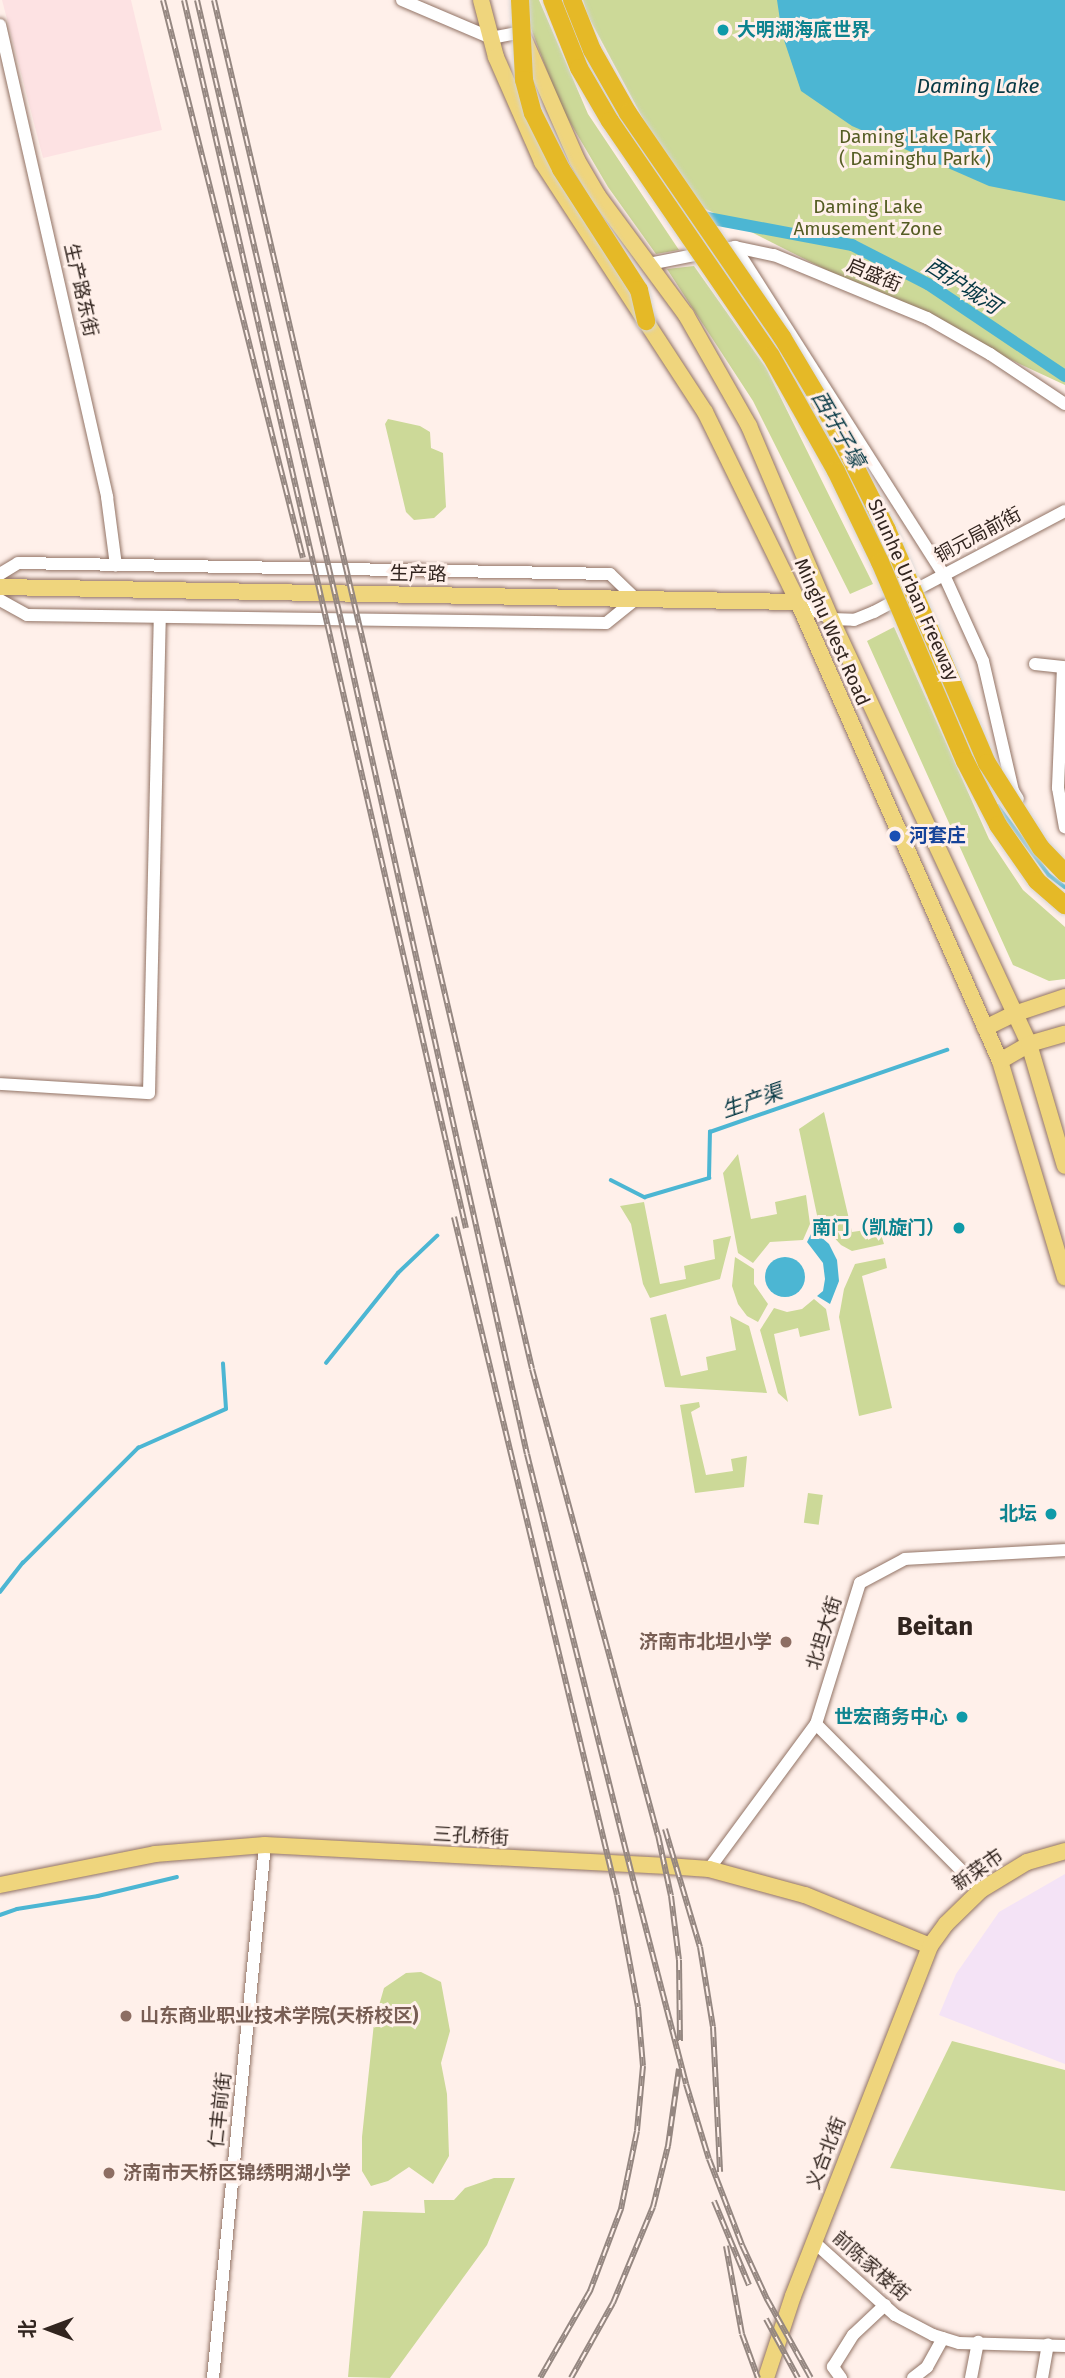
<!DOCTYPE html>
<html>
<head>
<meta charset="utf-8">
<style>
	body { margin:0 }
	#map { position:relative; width:1065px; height:2378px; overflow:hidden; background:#fff0ea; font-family:"Fira Sans","Noto Sans SC",sans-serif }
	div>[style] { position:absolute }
	.commercial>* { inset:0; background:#f4e3f6 }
	.industrial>* { inset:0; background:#fde2e3 }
	.green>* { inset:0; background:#ccd998; transform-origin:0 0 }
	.water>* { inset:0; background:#4cb6d3 }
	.round { border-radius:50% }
	.stream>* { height:3.5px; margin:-1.75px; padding:0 1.75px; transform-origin:1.75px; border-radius:1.75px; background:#4cb6d3 }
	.canal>* { height:12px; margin:-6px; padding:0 6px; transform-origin:6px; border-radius:6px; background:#4cb6d3 }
	.roads { filter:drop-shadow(0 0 2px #927365) drop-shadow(0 0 2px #927365) }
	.minor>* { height:12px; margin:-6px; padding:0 6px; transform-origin:6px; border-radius:6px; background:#fff }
	.major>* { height:16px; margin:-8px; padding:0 8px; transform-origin:8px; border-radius:8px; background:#efd57d }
	.rail>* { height:6px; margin-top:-3px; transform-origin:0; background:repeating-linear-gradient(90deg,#fff0ea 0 10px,#958781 0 20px); box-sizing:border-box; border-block:2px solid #958781 }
	.bridges { filter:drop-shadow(0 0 2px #d6d3d2) drop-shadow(0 0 2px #d6d3d2) }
	.highway-bridge>* { height:18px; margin:-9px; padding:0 9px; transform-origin:9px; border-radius:9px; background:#e5b927 }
	.dots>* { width:19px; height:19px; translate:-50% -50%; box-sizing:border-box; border:4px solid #fff0ea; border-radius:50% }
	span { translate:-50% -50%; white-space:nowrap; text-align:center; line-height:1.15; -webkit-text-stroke:6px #fff0ea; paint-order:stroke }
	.culture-label { font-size:19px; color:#0d838f; font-weight:700 }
	.left { translate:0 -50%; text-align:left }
	.right { translate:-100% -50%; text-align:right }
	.park-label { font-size:19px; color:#545c23 }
	.street-label { font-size:19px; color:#32251f }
	.transit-label { font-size:19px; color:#164399; font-weight:700 }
	.education-label { font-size:19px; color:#785e54; font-weight:700 }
	.water-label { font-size:21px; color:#063844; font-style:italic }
	.district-label { font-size:26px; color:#32251f; font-weight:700 }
	.north { position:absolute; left:14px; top:2294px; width:70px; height:70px; -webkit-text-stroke:5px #fff0ea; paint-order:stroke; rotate:270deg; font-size:19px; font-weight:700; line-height:28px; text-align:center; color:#32251f }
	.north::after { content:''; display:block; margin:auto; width:24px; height:32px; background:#32251f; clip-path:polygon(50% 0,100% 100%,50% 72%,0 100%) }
</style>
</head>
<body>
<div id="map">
	<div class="commercial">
		<div style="clip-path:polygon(1065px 1874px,1065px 2064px,939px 2015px,956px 1974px,999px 1912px)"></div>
	</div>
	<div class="industrial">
		<div style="clip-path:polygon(2px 0,131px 0,162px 130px,43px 158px)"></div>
	</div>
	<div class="green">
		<div style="clip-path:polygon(520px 0,539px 0,588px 114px,679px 250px,656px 254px,608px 187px,561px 107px)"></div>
		<div style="clip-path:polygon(583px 0,1065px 0,1065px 385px,917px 316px,702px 207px,646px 124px,588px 16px)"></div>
		<div style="clip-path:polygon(694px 266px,766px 368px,873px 584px,850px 594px,753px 401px,667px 269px)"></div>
		<div style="clip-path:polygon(388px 419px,420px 426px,430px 432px,431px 448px,443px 453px,446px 507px,434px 518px,414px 520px,406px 512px,385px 424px)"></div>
		<div style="clip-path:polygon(894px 627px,989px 839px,1023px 890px,1065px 927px,1065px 979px,1049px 981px,1013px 965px,867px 641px)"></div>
		<div style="clip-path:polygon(824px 1112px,852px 1232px,879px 1228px,884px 1244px,852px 1251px,841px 1245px,818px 1220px,799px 1129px)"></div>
		<div style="clip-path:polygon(738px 1154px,751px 1219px,777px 1214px,775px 1202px,806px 1195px,810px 1224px,803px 1240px,770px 1242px,753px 1263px,738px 1253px,723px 1173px)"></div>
		<div style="clip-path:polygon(644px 1202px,660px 1284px,686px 1279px,684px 1266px,715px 1259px,713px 1240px,731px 1236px,720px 1279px,650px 1298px,643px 1284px,631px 1224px,620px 1206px)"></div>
		<div style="clip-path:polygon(735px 1257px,754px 1269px,754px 1284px,768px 1304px,758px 1322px,747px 1316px,738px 1304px,732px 1286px)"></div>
		<div style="clip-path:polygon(885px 1258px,887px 1268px,862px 1276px,892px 1408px,859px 1416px,839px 1317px,844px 1289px,855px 1264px)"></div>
		<div style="clip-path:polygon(814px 1299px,826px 1309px,830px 1330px,800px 1337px,798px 1328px,774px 1334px,788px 1402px,778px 1393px,760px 1330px,774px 1308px,787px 1312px,802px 1309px)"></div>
		<div style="clip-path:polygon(666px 1314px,681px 1376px,708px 1370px,706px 1357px,736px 1350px,730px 1316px,749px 1326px,767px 1393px,665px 1387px,650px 1318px)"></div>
		<div style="clip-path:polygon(699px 1402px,700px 1407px,691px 1412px,706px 1475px,733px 1471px,731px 1459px,747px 1456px,744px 1487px,695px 1493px,680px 1405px)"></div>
		<div style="left:808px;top:1493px;width:15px;height:30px;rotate:8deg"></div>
		<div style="clip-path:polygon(421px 1972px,441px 1982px,450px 2031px,441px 2063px,447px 2094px,449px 2156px,433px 2184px,409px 2167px,388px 2181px,371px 2186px,362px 2171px,362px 2137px,374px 2023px,384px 1988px,406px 1973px)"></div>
		<div style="clip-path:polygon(952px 2041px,1065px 2070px,1065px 2191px,890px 2168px)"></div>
		<div style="clip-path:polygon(494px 2178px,515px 2178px,487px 2245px,390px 2378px,348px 2377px,363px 2211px,425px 2213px,424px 2200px,454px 2200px,465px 2188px)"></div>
	</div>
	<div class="water">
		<div style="clip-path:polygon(777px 0,1065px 0,1065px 201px,989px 186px,852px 126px,801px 91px,782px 34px)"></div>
		<div style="clip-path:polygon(813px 1230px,829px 1244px,837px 1260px,839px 1281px,830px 1304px,817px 1296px,823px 1291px,825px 1279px,823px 1263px,807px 1242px)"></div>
		<div class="round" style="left:765px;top:1257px;width:40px;height:40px"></div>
	</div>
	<div class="stream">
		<div style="left:713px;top:257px;width:38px;rotate:55deg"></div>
		<div style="left:863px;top:506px;width:237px;rotate:66.4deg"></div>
		<div style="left:969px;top:750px;width:41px;rotate:62.2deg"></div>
		<div style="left:998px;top:806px;width:86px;rotate:53.5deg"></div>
		<div style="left:1049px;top:875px;width:20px;rotate:37deg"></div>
		<div style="left:611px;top:1180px;width:38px;rotate:27deg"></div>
		<div style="left:645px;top:1197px;width:67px;rotate:-16.5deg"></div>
		<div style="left:709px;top:1178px;width:46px;rotate:-88.8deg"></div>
		<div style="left:710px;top:1132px;width:251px;rotate:-19.1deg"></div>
		<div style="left:326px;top:1363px;width:115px;rotate:-51.3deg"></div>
		<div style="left:398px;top:1273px;width:54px;rotate:-43.5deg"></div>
		<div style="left:0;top:1592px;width:37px;rotate:-52deg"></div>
		<div style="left:23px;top:1563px;width:163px;rotate:-45deg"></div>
		<div style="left:138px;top:1448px;width:96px;rotate:-23.9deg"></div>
		<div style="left:226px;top:1409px;width:45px;rotate:-93.8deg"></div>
		<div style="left:0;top:1915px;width:18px;rotate:-19deg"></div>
		<div style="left:17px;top:1909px;width:82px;rotate:-9.1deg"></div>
		<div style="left:98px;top:1896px;width:81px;rotate:-13.5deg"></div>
	</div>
	<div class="canal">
		<div style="left:670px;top:205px;width:29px;rotate:22deg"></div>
		<div style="left:697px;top:216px;width:158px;rotate:10.6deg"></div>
		<div style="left:852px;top:245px;width:85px;rotate:27.2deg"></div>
		<div style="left:928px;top:284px;width:165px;rotate:33.9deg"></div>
	</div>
	<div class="roads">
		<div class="minor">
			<div style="left:402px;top:0;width:97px;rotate:23.1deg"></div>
			<div style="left:491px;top:38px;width:31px;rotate:-11deg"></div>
			<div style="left:0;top:25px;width:484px;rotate:77.2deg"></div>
			<div style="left:107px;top:497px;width:69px;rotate:82.5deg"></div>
			<div style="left:735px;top:247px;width:389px;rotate:57.5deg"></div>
			<div style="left:944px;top:575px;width:94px;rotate:65.6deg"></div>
			<div style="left:983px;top:661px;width:133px;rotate:77deg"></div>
			<div style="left:1013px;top:791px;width:9px;rotate:58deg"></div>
			<div style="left:649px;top:264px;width:88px;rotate:-11.2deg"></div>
			<div style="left:735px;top:247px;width:40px;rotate:12deg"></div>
			<div style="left:774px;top:255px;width:165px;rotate:22.4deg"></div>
			<div style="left:927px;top:318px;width:73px;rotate:29.7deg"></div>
			<div style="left:990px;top:354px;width:90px;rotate:33.7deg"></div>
			<div style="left:0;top:574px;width:21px;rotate:-31deg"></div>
			<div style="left:18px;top:563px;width:592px;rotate:1.06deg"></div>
			<div style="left:610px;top:574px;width:36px;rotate:44deg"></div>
			<div style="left:636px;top:599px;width:38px;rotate:141deg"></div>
			<div style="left:606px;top:623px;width:579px;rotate:-179.21deg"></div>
			<div style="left:27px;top:615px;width:31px;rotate:-151deg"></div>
			<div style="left:798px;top:602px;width:37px;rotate:27deg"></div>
			<div style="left:831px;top:619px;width:23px;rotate:2deg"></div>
			<div style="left:854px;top:620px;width:22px;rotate:-22deg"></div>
			<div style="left:874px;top:612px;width:216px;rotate:-27.9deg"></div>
			<div style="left:1035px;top:664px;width:28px;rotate:6deg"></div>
			<div style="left:1063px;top:667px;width:121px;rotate:92.4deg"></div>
			<div style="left:1058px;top:788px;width:40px;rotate:80deg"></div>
			<div style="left:0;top:1084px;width:149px;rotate:3.5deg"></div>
			<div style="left:149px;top:1093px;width:474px;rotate:-88.7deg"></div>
			<div style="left:816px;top:1724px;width:234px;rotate:45.2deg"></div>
			<div style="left:709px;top:1869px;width:180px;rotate:-53.6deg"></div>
			<div style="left:816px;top:1724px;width:148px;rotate:-72.7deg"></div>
			<div style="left:860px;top:1583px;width:51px;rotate:-28.1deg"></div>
			<div style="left:905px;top:1559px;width:160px;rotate:-3.2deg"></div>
			<div style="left:814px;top:2242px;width:109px;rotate:42deg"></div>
			<div style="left:895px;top:2315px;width:43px;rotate:27.8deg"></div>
			<div style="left:933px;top:2335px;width:27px;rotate:17deg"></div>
			<div style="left:959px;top:2343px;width:106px;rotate:1.6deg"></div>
			<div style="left:213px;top:2378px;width:536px;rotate:-84.43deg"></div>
			<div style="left:841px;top:2378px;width:14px;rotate:-126deg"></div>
			<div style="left:833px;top:2367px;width:38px;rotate:-58deg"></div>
			<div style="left:853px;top:2335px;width:44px;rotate:-43.2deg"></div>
			<div style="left:913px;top:2378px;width:18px;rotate:-38deg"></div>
			<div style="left:927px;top:2367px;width:33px;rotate:-61deg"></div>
			<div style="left:971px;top:2378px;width:37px;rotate:-79deg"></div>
			<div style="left:1042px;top:2378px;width:34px;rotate:-80deg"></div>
		</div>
		<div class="major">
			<div style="left:481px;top:0;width:59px;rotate:75.3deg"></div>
			<div style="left:496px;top:57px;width:115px;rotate:66.3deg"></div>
			<div style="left:542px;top:162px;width:298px;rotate:56.9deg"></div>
			<div style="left:705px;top:412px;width:212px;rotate:63.9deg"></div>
			<div style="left:798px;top:602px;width:501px;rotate:66.25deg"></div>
			<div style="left:1000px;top:1061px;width:226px;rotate:73.3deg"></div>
			<div style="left:524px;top:39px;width:132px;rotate:66.3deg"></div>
			<div style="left:577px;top:160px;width:42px;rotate:59.7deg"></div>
			<div style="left:598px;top:196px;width:148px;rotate:53.5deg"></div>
			<div style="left:686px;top:315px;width:128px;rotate:60.4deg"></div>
			<div style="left:749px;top:426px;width:210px;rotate:67deg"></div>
			<div style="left:831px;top:619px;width:469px;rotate:65deg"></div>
			<div style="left:1029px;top:1044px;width:127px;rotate:73.6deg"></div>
			<div style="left:0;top:587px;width:798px;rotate:1.08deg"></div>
			<div style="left:985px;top:1028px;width:32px;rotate:-26deg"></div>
			<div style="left:1014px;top:1014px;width:54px;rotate:-18.4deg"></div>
			<div style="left:1000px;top:1061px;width:34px;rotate:-30deg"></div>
			<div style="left:1029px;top:1044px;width:37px;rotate:-16deg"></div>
			<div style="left:0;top:1885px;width:158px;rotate:-11.3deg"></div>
			<div style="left:155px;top:1854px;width:110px;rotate:-4.7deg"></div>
			<div style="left:265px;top:1845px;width:403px;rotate:3deg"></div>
			<div style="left:667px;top:1866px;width:42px;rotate:4.1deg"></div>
			<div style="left:709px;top:1869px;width:99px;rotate:15.2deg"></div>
			<div style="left:805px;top:1895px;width:135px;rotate:22.2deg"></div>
			<div style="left:766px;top:2378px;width:86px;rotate:-71.8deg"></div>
			<div style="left:793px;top:2296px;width:376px;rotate:-68.6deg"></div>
			<div style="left:930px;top:1946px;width:27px;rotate:-54deg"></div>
			<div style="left:946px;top:1924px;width:49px;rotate:-44.2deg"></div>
			<div style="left:981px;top:1890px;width:54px;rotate:-31.3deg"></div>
			<div style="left:1027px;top:1862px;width:40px;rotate:-16deg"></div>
		</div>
	</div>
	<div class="rail">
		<div style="left:163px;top:0;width:575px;rotate:75.92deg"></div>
		<div style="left:184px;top:0;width:1260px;rotate:77.07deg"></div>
		<div style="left:197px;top:0;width:646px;rotate:76.93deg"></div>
		<div style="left:343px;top:629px;width:845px;rotate:77.43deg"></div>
		<div style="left:527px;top:1454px;width:454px;rotate:76deg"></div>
		<div style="left:637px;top:1894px;width:196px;rotate:75.5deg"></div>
		<div style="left:686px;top:2084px;width:78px;rotate:73deg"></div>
		<div style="left:709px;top:2159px;width:92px;rotate:69deg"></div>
		<div style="left:742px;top:2245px;width:60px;rotate:65.2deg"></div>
		<div style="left:767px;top:2299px;width:90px;rotate:60.9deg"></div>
		<div style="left:214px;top:0;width:1405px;rotate:76.92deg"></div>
		<div style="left:532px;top:1369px;width:483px;rotate:74.9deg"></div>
		<div style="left:658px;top:1835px;width:62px;rotate:78deg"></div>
		<div style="left:671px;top:1896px;width:64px;rotate:82.9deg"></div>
		<div style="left:679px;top:1960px;width:81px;rotate:89.3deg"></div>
		<div style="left:454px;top:1217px;width:697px;rotate:76.48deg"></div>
		<div style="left:617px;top:1895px;width:114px;rotate:79.4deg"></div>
		<div style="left:638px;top:2007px;width:59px;rotate:85.2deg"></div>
		<div style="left:643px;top:2066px;width:65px;rotate:95.3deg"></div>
		<div style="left:637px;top:2131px;width:80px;rotate:101.6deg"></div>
		<div style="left:621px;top:2209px;width:88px;rotate:110.7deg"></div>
		<div style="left:590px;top:2291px;width:100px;rotate:119.9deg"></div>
		<div style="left:665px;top:1829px;width:123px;rotate:73.5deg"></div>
		<div style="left:700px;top:1947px;width:81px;rotate:80.8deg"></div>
		<div style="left:713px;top:2027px;width:145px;rotate:87.2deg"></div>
		<div style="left:714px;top:2201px;width:91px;rotate:67.4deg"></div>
		<div style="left:726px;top:2246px;width:89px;rotate:79.7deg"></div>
		<div style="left:742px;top:2334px;width:47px;rotate:70deg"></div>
		<div style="left:766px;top:2319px;width:67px;rotate:61.5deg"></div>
		<div style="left:571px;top:2378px;width:86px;rotate:-60.8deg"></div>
		<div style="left:613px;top:2303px;width:104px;rotate:-67.4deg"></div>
		<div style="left:653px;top:2207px;width:63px;rotate:-76.2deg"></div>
		<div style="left:668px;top:2146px;width:78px;rotate:-81.9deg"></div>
	</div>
	<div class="bridges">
		<div class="highway-bridge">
			<div style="left:520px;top:0;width:80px;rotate:87.1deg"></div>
			<div style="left:524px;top:80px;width:34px;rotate:75deg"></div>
			<div style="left:533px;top:113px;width:63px;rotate:63.4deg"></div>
			<div style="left:561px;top:169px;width:144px;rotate:57.2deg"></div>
			<div style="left:639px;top:290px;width:32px;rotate:77deg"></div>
			<div style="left:552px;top:0;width:73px;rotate:68.3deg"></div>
			<div style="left:579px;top:68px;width:61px;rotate:59.7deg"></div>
			<div style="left:610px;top:121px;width:285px;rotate:55.6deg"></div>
			<div style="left:771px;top:356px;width:132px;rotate:60.5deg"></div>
			<div style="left:836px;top:471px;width:101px;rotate:64.2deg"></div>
			<div style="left:880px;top:562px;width:216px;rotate:66.9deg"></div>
			<div style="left:965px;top:761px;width:72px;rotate:62.7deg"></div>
			<div style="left:998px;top:825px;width:68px;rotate:55.1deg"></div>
			<div style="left:1037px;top:881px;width:37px;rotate:41deg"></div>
			<div style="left:572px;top:0;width:54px;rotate:68.2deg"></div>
			<div style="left:592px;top:50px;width:73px;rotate:60.3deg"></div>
			<div style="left:628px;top:113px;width:272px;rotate:55.5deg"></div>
			<div style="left:782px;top:337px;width:98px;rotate:59.2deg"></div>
			<div style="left:832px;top:421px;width:122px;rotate:63.2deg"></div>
			<div style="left:887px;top:530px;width:254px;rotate:66.8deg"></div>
			<div style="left:987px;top:763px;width:101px;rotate:57.6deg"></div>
			<div style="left:1041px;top:848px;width:35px;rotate:46deg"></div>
		</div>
	</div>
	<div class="dots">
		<div style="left:723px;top:30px;background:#0f9aa8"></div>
		<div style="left:895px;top:836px;background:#1a4fb4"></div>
		<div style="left:959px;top:1228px;background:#0f9aa8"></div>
		<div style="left:1051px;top:1514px;background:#0f9aa8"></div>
		<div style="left:786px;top:1642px;background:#8d6e63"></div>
		<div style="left:962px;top:1717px;background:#0f9aa8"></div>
		<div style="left:126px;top:2016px;background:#8d6e63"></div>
		<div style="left:109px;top:2173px;background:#8d6e63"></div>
	</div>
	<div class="culture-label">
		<span class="left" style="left:737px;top:30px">大明湖海底世界</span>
		<span class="right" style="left:945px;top:1228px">南门（凯旋门）</span>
		<span class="right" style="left:1037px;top:1514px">北坛</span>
		<span class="right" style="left:948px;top:1717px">世宏商务中心</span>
	</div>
	<div class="park-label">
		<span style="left:915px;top:148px">Daming Lake Park<br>( Daminghu Park )</span>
		<span style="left:868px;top:218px">Daming Lake<br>Amusement Zone</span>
	</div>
	<div class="street-label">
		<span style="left:874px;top:275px;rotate:23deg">启盛街</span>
		<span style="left:81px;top:290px;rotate:77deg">生产路东街</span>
		<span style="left:978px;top:535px;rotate:-28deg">铜元局前街</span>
		<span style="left:418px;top:574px;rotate:1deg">生产路</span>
		<span style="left:913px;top:590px;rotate:66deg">Shunhe Urban Freeway</span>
		<span style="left:832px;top:632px;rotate:66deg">Minghu West Road</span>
		<span style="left:824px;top:1633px;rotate:-73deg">北坦大街</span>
		<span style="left:471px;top:1836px;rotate:3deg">三孔桥街</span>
		<span style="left:978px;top:1870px;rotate:-35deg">新菜市</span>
		<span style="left:220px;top:2110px;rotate:-84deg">仁丰前街</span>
		<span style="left:826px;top:2153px;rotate:-69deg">义合北街</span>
		<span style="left:871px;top:2266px;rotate:41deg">前陈家楼街</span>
	</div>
	<div class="transit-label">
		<span class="left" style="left:909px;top:836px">河套庄</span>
	</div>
	<div class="education-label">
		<span class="right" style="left:772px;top:1642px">济南市北坦小学</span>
		<span class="left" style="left:140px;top:2016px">山东商业职业技术学院(天桥校区)</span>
		<span class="left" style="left:123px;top:2173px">济南市天桥区锦绣明湖小学</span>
	</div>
	<div class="water-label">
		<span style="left:978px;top:86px">Daming Lake</span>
		<span style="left:963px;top:286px;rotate:33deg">西护城河</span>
		<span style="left:838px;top:429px;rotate:60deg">西圩子壕</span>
		<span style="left:752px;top:1101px;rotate:-19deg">生产渠</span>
	</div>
	<div class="district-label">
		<span style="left:935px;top:1627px">Beitan</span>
	</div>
	<div class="north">北</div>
</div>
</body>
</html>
